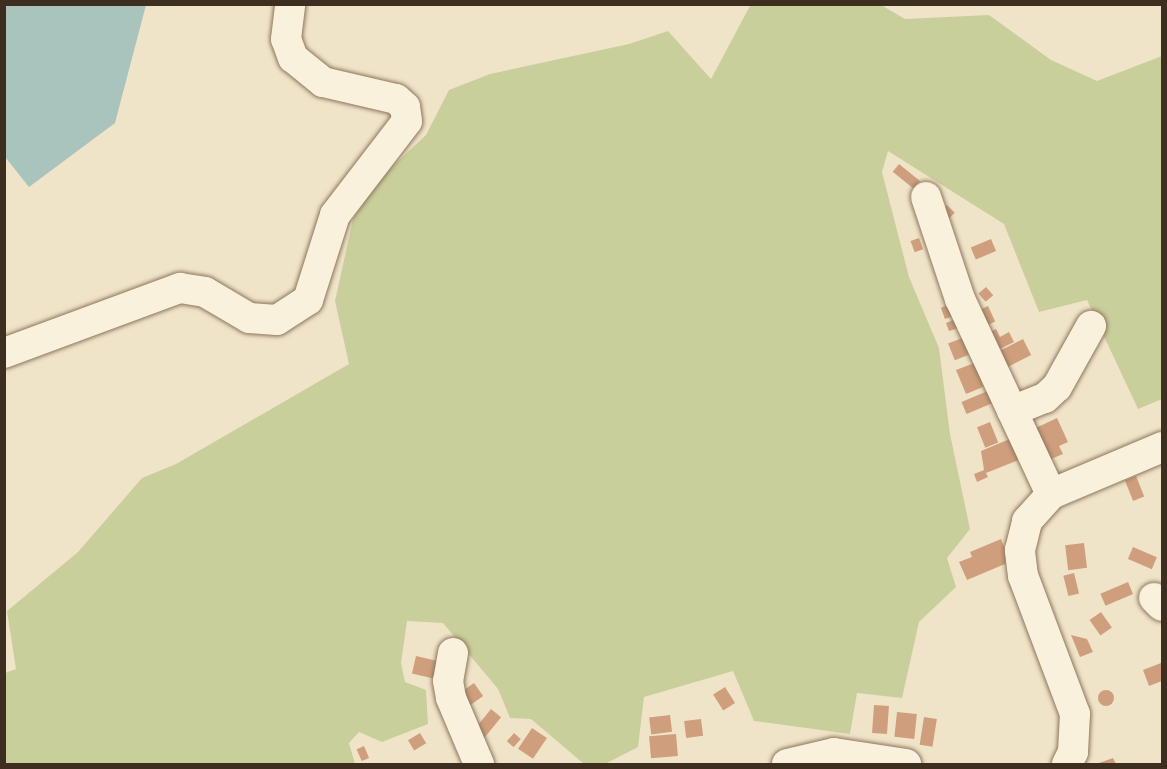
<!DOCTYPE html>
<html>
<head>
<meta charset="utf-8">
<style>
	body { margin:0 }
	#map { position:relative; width:1167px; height:769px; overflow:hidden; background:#f0e4c8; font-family:"Roboto Serif",serif }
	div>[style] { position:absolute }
	.green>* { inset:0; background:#c9cf9b }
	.water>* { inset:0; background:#a9c4bc }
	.building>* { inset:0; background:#cf9f7d; transform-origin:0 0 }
	.round { border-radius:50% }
	.roads { filter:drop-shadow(0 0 2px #8d765c) drop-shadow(0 0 2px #8d765c) }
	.minor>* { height:30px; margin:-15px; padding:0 15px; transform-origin:15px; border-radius:15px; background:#faf1dc }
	span { translate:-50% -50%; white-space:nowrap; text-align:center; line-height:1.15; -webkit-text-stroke:4.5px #f7eed8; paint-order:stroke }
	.frame { position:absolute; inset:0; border:6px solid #3d2e20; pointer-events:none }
</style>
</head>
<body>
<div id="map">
	<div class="green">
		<div style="clip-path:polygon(751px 4px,881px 5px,905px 19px,989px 15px,1051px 60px,1097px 81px,1162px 56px,1162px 399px,1138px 409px,1087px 300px,1039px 312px,1004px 224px,888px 151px,882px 172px,909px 277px,939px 348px,950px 434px,970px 529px,947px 558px,956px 587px,919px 622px,902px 698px,857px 693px,850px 734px,754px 721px,733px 671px,644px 697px,638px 747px,605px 764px,584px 764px,531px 719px,510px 718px,498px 689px,443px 623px,407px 621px,401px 663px,405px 682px,426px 690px,428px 724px,382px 742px,359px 732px,349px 743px,355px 764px,5px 764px,5px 673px,16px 669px,7px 611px,78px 552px,142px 478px,176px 464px,349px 364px,335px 301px,353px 219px,378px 180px,426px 135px,449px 90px,490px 74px,629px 44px,668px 31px,711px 79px)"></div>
	</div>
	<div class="water">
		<div style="clip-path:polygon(4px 5px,146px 5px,115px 123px,29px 187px,5px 157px)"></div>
	</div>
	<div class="building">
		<div style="left:899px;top:164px;width:27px;height:10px;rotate:39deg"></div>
		<div style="left:947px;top:205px;width:11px;height:11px;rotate:45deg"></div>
		<div style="left:919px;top:238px;width:12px;height:9px;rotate:70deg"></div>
		<div style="left:991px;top:239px;width:13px;height:22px;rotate:67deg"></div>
		<div style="left:986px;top:287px;width:11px;height:10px;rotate:49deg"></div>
		<div style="left:954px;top:303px;width:12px;height:14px;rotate:70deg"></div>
		<div style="left:988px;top:306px;width:17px;height:21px;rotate:65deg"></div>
		<div style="clip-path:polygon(958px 318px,962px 327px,949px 331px,946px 323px)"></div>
		<div style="clip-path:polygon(996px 329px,1000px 337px,1009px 332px,1014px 342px,990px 354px,980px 337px)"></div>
		<div style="left:962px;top:338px;width:18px;height:15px;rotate:68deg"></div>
		<div style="left:1023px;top:339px;width:18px;height:26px;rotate:63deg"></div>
		<div style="clip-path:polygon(977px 362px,983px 387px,966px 394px,956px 370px)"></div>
		<div style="left:990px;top:390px;width:13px;height:31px;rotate:67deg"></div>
		<div style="clip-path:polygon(1057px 418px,1068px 442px,1059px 446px,1063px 454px,1039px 464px,1025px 433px)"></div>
		<div style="left:990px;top:422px;width:22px;height:14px;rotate:68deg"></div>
		<div style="clip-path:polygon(1012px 438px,1021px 459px,986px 473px,988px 477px,977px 482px,974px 474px,984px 470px,981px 451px)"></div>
		<div style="left:1136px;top:476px;width:22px;height:12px;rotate:68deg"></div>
		<div style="clip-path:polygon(1001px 539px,1007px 554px,1005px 564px,967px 580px,959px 562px,972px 557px,970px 552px)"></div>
		<div style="left:1084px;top:543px;width:25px;height:19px;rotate:83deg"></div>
		<div style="left:1133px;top:547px;width:26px;height:13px;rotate:23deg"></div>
		<div style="left:1074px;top:573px;width:21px;height:11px;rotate:76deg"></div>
		<div style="left:1128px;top:582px;width:13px;height:30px;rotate:67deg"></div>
		<div style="left:1101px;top:612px;width:19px;height:14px;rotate:55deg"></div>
		<div style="clip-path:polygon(1071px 635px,1087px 639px,1093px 652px,1080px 657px)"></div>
		<div style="left:416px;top:656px;width:22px;height:18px;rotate:13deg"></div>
		<div style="clip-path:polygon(1161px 663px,1162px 681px,1149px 686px,1143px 670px)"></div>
		<div style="left:474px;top:683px;width:16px;height:22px;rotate:55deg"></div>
		<div style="left:725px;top:687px;width:19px;height:14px;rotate:58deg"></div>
		<div class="round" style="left:1098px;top:690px;width:16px;height:16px"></div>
		<div style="left:874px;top:705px;width:15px;height:28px;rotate:4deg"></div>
		<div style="left:491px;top:709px;width:13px;height:30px;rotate:39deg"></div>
		<div style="left:897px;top:712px;width:20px;height:25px;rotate:6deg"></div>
		<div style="left:670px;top:715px;width:17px;height:21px;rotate:83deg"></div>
		<div style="left:924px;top:717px;width:13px;height:28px;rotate:9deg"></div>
		<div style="left:701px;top:719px;width:17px;height:17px;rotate:83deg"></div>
		<div style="left:532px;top:728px;width:18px;height:25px;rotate:34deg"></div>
		<div style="left:420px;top:733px;width:12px;height:14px;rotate:59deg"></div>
		<div style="left:514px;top:733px;width:9px;height:11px;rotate:41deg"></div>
		<div style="left:676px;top:734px;width:22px;height:27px;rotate:85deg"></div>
		<div style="left:364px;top:746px;width:13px;height:8px;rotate:67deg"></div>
		<div style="clip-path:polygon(1113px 758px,1116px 764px,1096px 764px)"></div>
	</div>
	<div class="roads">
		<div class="minor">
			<div style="left:926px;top:197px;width:108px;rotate:71.6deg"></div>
			<div style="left:960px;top:299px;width:215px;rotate:65deg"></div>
			<div style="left:4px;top:353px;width:188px;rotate:-20.3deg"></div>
			<div style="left:180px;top:288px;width:25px;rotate:9deg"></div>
			<div style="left:205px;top:292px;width:51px;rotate:30.6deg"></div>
			<div style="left:249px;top:318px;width:28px;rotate:4deg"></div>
			<div style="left:277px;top:320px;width:37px;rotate:-33deg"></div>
			<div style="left:308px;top:300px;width:89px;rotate:-72.4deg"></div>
			<div style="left:335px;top:215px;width:118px;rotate:-52.5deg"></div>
			<div style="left:407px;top:121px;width:14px;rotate:-98deg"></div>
			<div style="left:405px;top:107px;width:12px;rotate:-138deg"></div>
			<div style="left:396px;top:99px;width:75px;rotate:-166.9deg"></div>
			<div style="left:323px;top:82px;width:38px;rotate:-141deg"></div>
			<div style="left:293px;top:58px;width:20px;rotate:-110deg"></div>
			<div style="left:286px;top:39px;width:35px;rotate:-83deg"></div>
			<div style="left:1012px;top:411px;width:35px;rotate:-22deg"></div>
			<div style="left:1045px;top:398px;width:16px;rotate:-43deg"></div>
			<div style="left:1057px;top:387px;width:70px;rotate:-60.9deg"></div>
			<div style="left:1154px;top:598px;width:11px;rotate:45deg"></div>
			<div style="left:453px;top:653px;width:28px;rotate:100deg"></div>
			<div style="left:448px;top:681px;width:17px;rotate:80deg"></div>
			<div style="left:451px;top:698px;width:72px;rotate:67deg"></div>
			<div style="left:787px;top:764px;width:48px;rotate:-13.2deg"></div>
			<div style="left:834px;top:753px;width:73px;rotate:8.7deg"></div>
			<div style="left:1067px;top:764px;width:13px;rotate:-63deg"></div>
			<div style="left:1073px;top:752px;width:38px;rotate:-87deg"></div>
			<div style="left:1075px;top:714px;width:147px;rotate:-110.6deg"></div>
			<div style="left:1023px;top:576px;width:26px;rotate:-97deg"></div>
			<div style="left:1020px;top:550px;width:30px;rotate:-76deg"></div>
			<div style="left:1027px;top:521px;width:36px;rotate:-48deg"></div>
			<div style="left:1051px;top:494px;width:121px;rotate:-22.9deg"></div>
		</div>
	</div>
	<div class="frame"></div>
</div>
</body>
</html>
